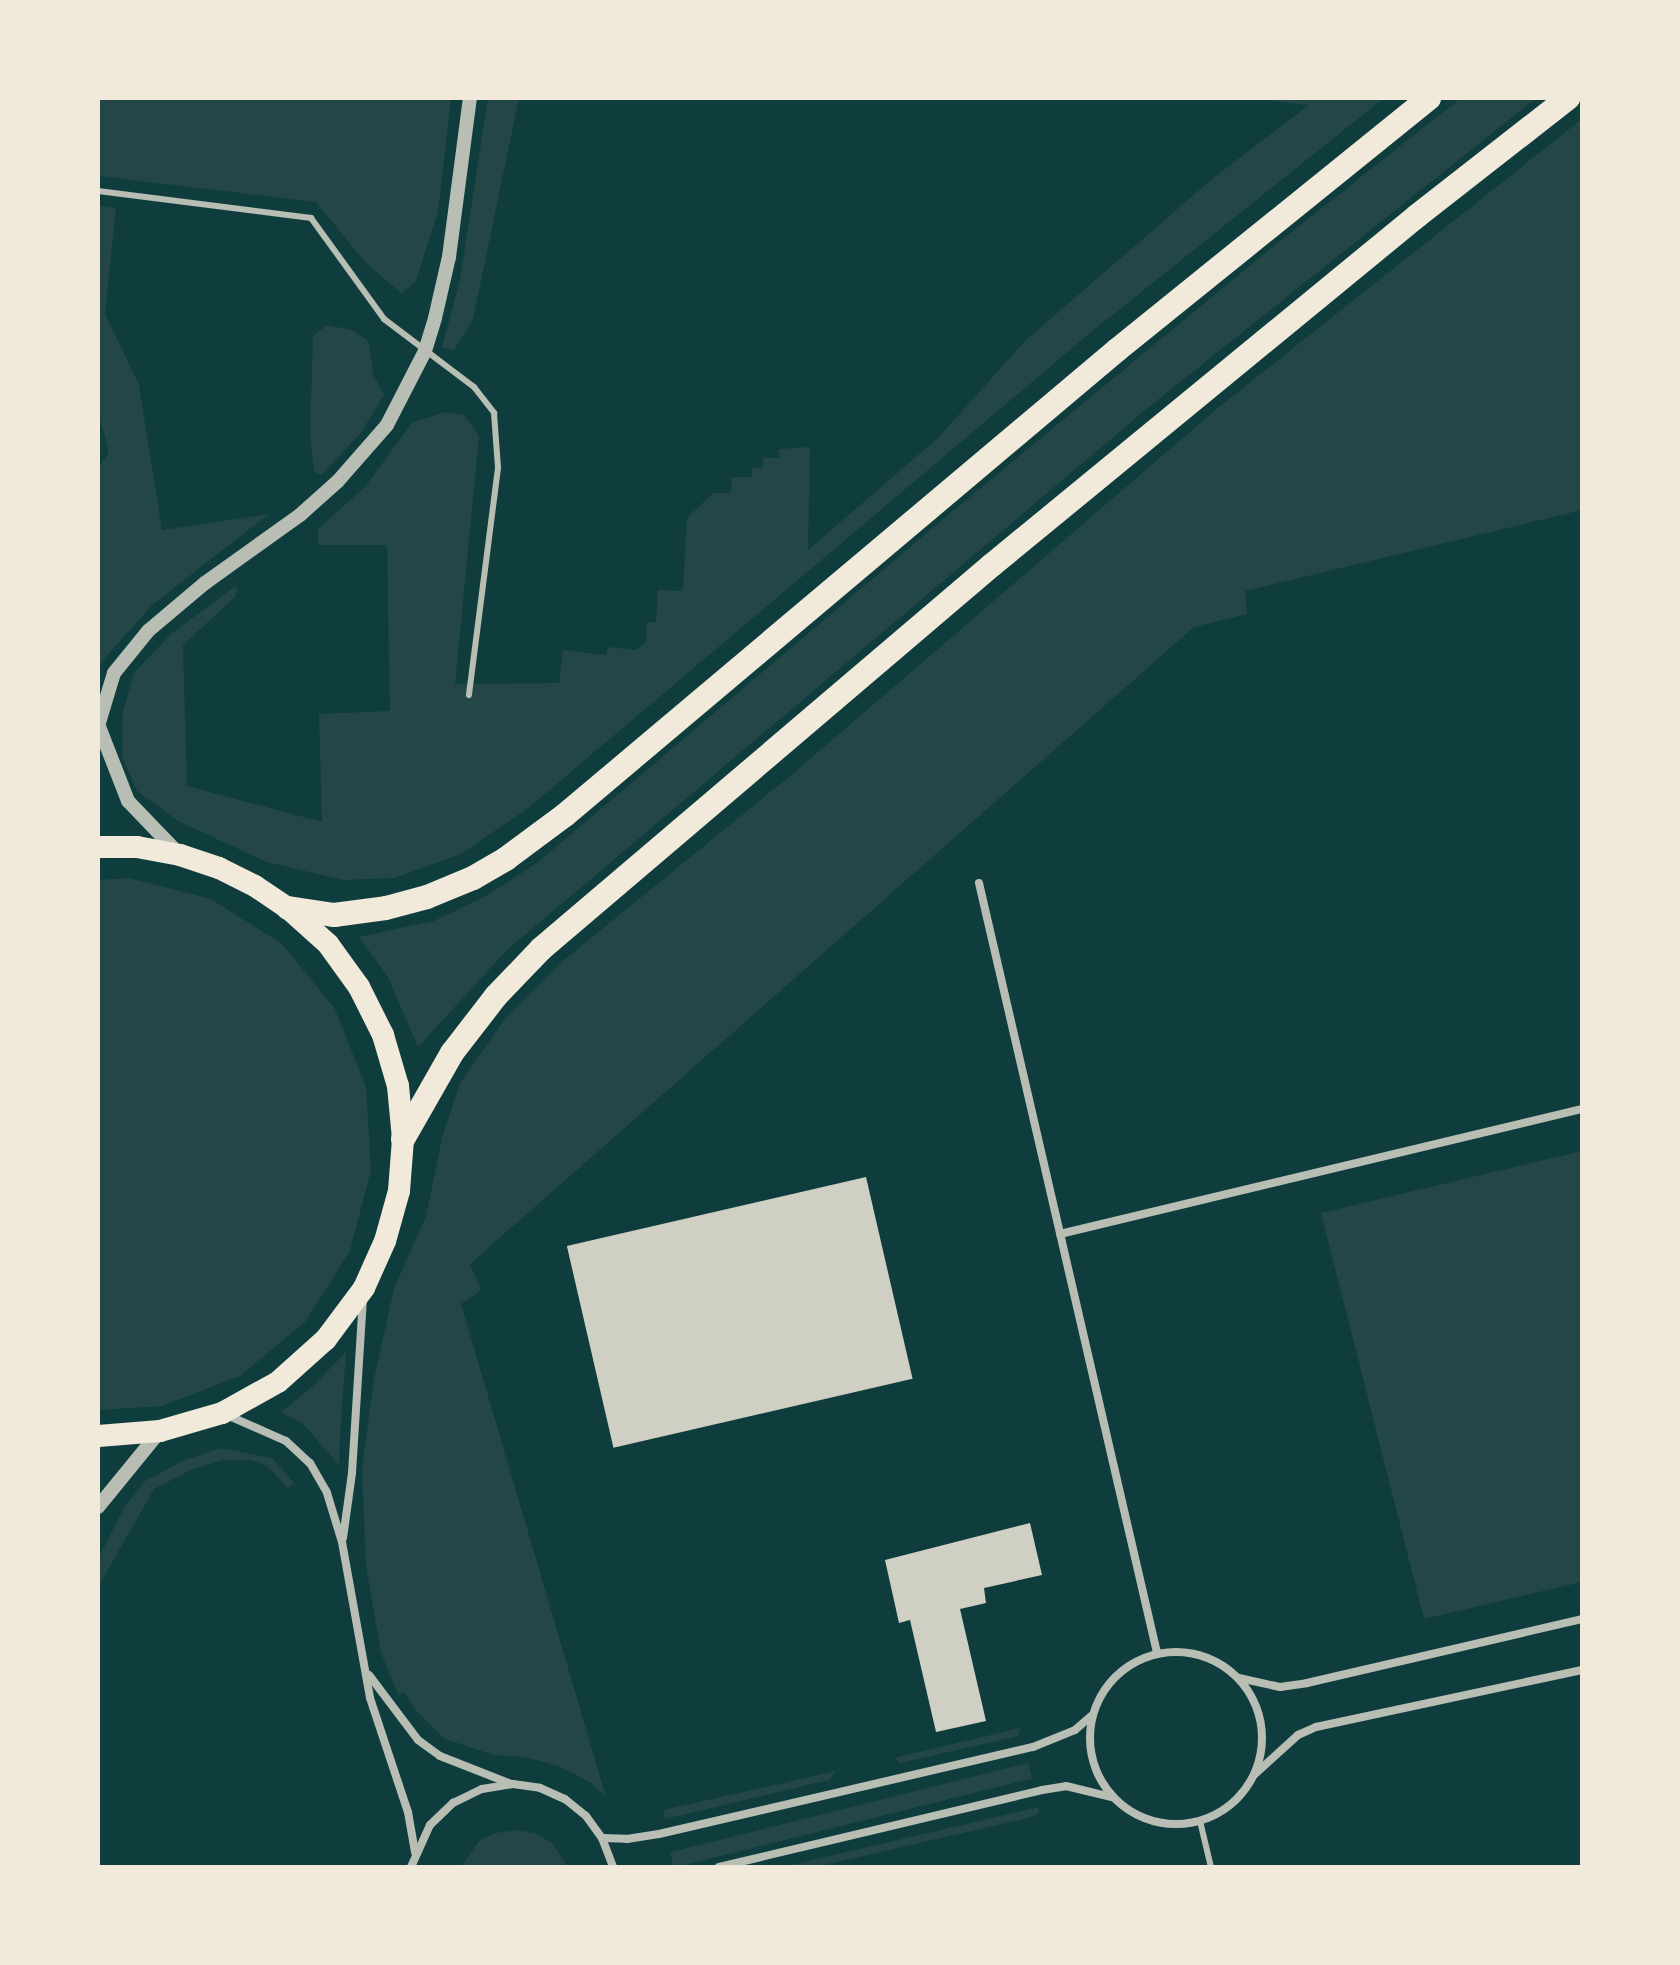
<!DOCTYPE html>
<html>
<head>
<meta charset="utf-8">
<style>
	body { margin:0 }
	#map { position:relative; width:1680px; height:1965px; overflow:hidden; background:#0f3d3e; font-family:"Zilla Slab",serif }
	div>[style] { position:absolute }
	.green>* { inset:0; background:#244646; transform-origin:0 0 }
	.building>* { inset:0; background:#cfcfc3; transform-origin:0 0 }
	.service>* { height:6px; margin:-3px; padding:0 3px; transform-origin:3px; border-radius:3px; background:#b8beb3 }
	.minor>* { height:8px; margin:-4px; padding:0 4px; transform-origin:4px; border-radius:4px; background:#b8beb3 }
	.minor>.ring { margin:-4px; padding:0; box-sizing:content-box; background:none; border:8px solid #b8beb3; border-radius:50% }
	.tertiary>* { height:14px; margin:-7px; padding:0 7px; transform-origin:7px; border-radius:7px; background:#b8beb3 }
	.trunk>* { height:22px; margin:-11px; padding:0 11px; transform-origin:11px; border-radius:11px; background:#f1e9da }
	.motorway>* { height:24px; margin:-12px; padding:0 12px; transform-origin:12px; border-radius:12px; background:#f1e9da }
	span { translate:-50% -50%; white-space:nowrap; text-align:center; line-height:1.15; -webkit-text-stroke:8px #f1e9da; paint-order:stroke }
	.frame { position:absolute; inset:0; border:100px solid #f1e9da; pointer-events:none }
</style>
</head>
<body>
<div id="map">
	<div class="green">
		<div style="clip-path:polygon(98px 98px,451px 98px,438px 212px,415px 283px,401px 293px,365px 262px,316px 202px,98px 176px)"></div>
		<div style="clip-path:polygon(488px 98px,519px 98px,473px 319px,454px 350px,442px 347px,460px 280px)"></div>
		<div style="clip-path:polygon(1248px 98px,1384px 98px,1090px 333px,527px 809px,461px 854px,394px 878px,343px 880px,267px 862px,180px 822px,137px 791px,122px 756px,123px 711px,134px 673px,172px 633px,237px 585px,236px 596px,183px 645px,187px 786px,322px 822px,319px 714px,390px 711px,387px 545px,318px 545px,318px 529px,365px 487px,412px 423px,445px 412px,464px 415px,479px 436px,455px 684px,559px 683px,563px 650px,606px 655px,608px 647px,636px 650px,646px 642px,647px 622px,656px 622px,658px 590px,683px 591px,687px 518px,713px 493px,731px 493px,732px 477px,752px 477px,752px 468px,763px 468px,763px 458px,779px 458px,779px 449px,810px 447px,808px 550px,938px 438px,1025px 341px,1212px 179px,1309px 105px)"></div>
		<div style="clip-path:polygon(1461px 98px,1536px 98px,1150px 406px,507px 950px,418px 1047px,388px 977px,359px 937px,434px 921px,486px 896px,537px 863px,948px 515px,1270px 249px)"></div>
		<div style="clip-path:polygon(1582px 119px,1582px 510px,1245px 591px,1247px 614px,1194px 627px,470px 1264px,481px 1290px,461px 1304px,606px 1797px,591px 1783px,559px 1766px,525px 1757px,494px 1755px,445px 1739px,417px 1711px,404px 1692px,398px 1694px,381px 1653px,366px 1566px,362px 1469px,374px 1379px,394px 1289px,426px 1216px,443px 1134px,460px 1083px,505px 1019px,564px 960px,795px 772px,1219px 407px)"></div>
		<div style="clip-path:polygon(98px 206px,116px 208px,105px 314px,139px 385px,162px 530px,269px 514px,152px 605px,98px 666px,98px 469px,109px 452px,98px 411px)"></div>
		<div style="clip-path:polygon(327px 325px,352px 330px,369px 342px,373px 374px,384px 395px,360px 434px,321px 475px,314px 471px,310px 433px,313px 336px)"></div>
		<div style="clip-path:polygon(129px 878px,211px 899px,282px 944px,335px 1009px,366px 1087px,371px 1170px,350px 1251px,305px 1322px,240px 1376px,162px 1406px,98px 1410px,98px 880px)"></div>
		<div style="clip-path:polygon(1582px 1151px,1582px 1582px,1424px 1619px,1321px 1213px)"></div>
		<div style="clip-path:polygon(346px 1352px,340px 1435px,339px 1465px,303px 1424px,281px 1412px,312px 1387px)"></div>
		<div style="clip-path:polygon(221px 1448px,272px 1458px,294px 1483px,288px 1488px,267px 1466px,251px 1460px,223px 1460px,191px 1470px,154px 1489px,98px 1587px,98px 1559px,124px 1508px,145px 1481px,185px 1460px)"></div>
		<div style="clip-path:polygon(1020px 1728px,1018px 1736px,900px 1763px,894px 1758px)"></div>
		<div style="left:1028px;top:1763px;width:16px;height:369px;rotate:76deg"></div>
		<div style="clip-path:polygon(836px 1771px,829px 1780px,665px 1819px,663px 1810px)"></div>
		<div style="clip-path:polygon(1039px 1807px,1038px 1814px,1032px 1817px,816px 1867px,782px 1867px)"></div>
		<div style="clip-path:polygon(516px 1830px,535px 1833px,552px 1843px,568px 1867px,461px 1867px,479px 1841px,496px 1833px)"></div>
	</div>
	<div class="building">
		<div style="left:866px;top:1177px;width:207px;height:307px;rotate:77deg"></div>
		<div style="clip-path:polygon(1030px 1523px,1042px 1575px,984px 1588px,986px 1603px,960px 1609px,986px 1721px,936px 1732px,910px 1620px,899px 1623px,885px 1560px)"></div>
	</div>
	<div class="service">
		<div style="left:98px;top:191px;width:215px;rotate:7.2deg"></div>
		<div style="left:311px;top:218px;width:125px;rotate:54.1deg"></div>
		<div style="left:384px;top:319px;width:113px;rotate:37.1deg"></div>
		<div style="left:474px;top:387px;width:33px;rotate:52deg"></div>
		<div style="left:494px;top:413px;width:55px;rotate:85.8deg"></div>
		<div style="left:498px;top:468px;width:229px;rotate:97.3deg"></div>
		<div style="left:1200px;top:1821px;width:47px;rotate:76.6deg"></div>
	</div>
	<div class="minor">
		<div style="left:979px;top:883px;width:790px;rotate:76.98deg"></div>
		<div style="left:1060px;top:1234px;width:537px;rotate:-13.47deg"></div>
		<div style="left:227px;top:1415px;width:64px;rotate:23.8deg"></div>
		<div style="left:286px;top:1441px;width:33px;rotate:43deg"></div>
		<div style="left:310px;top:1463px;width:34px;rotate:60deg"></div>
		<div style="left:327px;top:1493px;width:51px;rotate:73deg"></div>
		<div style="left:342px;top:1542px;width:158px;rotate:79.8deg"></div>
		<div style="left:370px;top:1698px;width:120px;rotate:71.6deg"></div>
		<div style="left:408px;top:1812px;width:41px;rotate:80.1deg"></div>
		<div style="left:343px;top:1538px;width:66px;rotate:-82.1deg"></div>
		<div style="left:352px;top:1473px;width:173px;rotate:-86.4deg"></div>
		<div class="ring" style="left:1090px;top:1652px;width:164px;height:164px"></div>
		<div style="left:369px;top:1675px;width:81px;rotate:53deg"></div>
		<div style="left:418px;top:1740px;width:27px;rotate:36deg"></div>
		<div style="left:440px;top:1756px;width:74px;rotate:21.4deg"></div>
		<div style="left:1239px;top:1678px;width:42px;rotate:12.4deg"></div>
		<div style="left:1280px;top:1687px;width:27px;rotate:-8deg"></div>
		<div style="left:1307px;top:1683px;width:282px;rotate:-13.1deg"></div>
		<div style="left:1255px;top:1774px;width:58px;rotate:-42.2deg"></div>
		<div style="left:1298px;top:1735px;width:20px;rotate:-24deg"></div>
		<div style="left:1316px;top:1727px;width:272px;rotate:-12.1deg"></div>
		<div style="left:602px;top:1838px;width:25px;rotate:2deg"></div>
		<div style="left:627px;top:1839px;width:32px;rotate:-9deg"></div>
		<div style="left:659px;top:1834px;width:384px;rotate:-13.1deg"></div>
		<div style="left:1033px;top:1747px;width:45px;rotate:-22deg"></div>
		<div style="left:1075px;top:1730px;width:21px;rotate:-41deg"></div>
		<div style="left:411px;top:1867px;width:46px;rotate:-65.7deg"></div>
		<div style="left:430px;top:1825px;width:32px;rotate:-44deg"></div>
		<div style="left:453px;top:1803px;width:32px;rotate:-26deg"></div>
		<div style="left:482px;top:1789px;width:31px;rotate:-9deg"></div>
		<div style="left:513px;top:1784px;width:27px;rotate:8deg"></div>
		<div style="left:540px;top:1788px;width:27px;rotate:24deg"></div>
		<div style="left:565px;top:1799px;width:27px;rotate:39deg"></div>
		<div style="left:586px;top:1816px;width:27px;rotate:54deg"></div>
		<div style="left:602px;top:1838px;width:31px;rotate:69deg"></div>
		<div style="left:719px;top:1867px;width:332px;rotate:-13.4deg"></div>
		<div style="left:1042px;top:1790px;width:24px;rotate:-9deg"></div>
		<div style="left:1066px;top:1786px;width:46px;rotate:13.7deg"></div>
	</div>
	<div class="tertiary">
		<div style="left:98px;top:724px;width:83px;rotate:68.7deg"></div>
		<div style="left:128px;top:801px;width:75px;rotate:46.1deg"></div>
		<div style="left:98px;top:726px;width:55px;rotate:-73.2deg"></div>
		<div style="left:114px;top:673px;width:54px;rotate:-51deg"></div>
		<div style="left:148px;top:631px;width:75px;rotate:-40.1deg"></div>
		<div style="left:205px;top:583px;width:117px;rotate:-35.6deg"></div>
		<div style="left:300px;top:515px;width:51px;rotate:-41.8deg"></div>
		<div style="left:338px;top:481px;width:74px;rotate:-48.8deg"></div>
		<div style="left:387px;top:425px;width:83px;rotate:-62.8deg"></div>
		<div style="left:425px;top:351px;width:34px;rotate:-73deg"></div>
		<div style="left:435px;top:318px;width:63px;rotate:-77.1deg"></div>
		<div style="left:449px;top:257px;width:160px;rotate:-82.5deg"></div>
		<div style="left:98px;top:1507px;width:98px;rotate:-50.8deg"></div>
	</div>
	<div class="trunk">
		<div style="left:98px;top:847px;width:39px"></div>
		<div style="left:137px;top:847px;width:44px;rotate:10.5deg"></div>
		<div style="left:180px;top:855px;width:41px;rotate:18.4deg"></div>
		<div style="left:219px;top:868px;width:40px;rotate:26.6deg"></div>
		<div style="left:255px;top:886px;width:40px;rotate:34deg"></div>
		<div style="left:288px;top:908px;width:54px;rotate:42deg"></div>
		<div style="left:328px;top:944px;width:53px;rotate:54.2deg"></div>
		<div style="left:359px;top:987px;width:54px;rotate:63.4deg"></div>
		<div style="left:383px;top:1035px;width:53px;rotate:73.6deg"></div>
		<div style="left:398px;top:1086px;width:53px;rotate:84.6deg"></div>
		<div style="left:403px;top:1139px;width:52px;rotate:94.4deg"></div>
		<div style="left:399px;top:1191px;width:52px;rotate:105.6deg"></div>
		<div style="left:385px;top:1241px;width:51px;rotate:114.1deg"></div>
		<div style="left:364px;top:1288px;width:64px;rotate:126.7deg"></div>
		<div style="left:326px;top:1339px;width:64px;rotate:138.1deg"></div>
		<div style="left:278px;top:1382px;width:64px;rotate:151deg"></div>
		<div style="left:222px;top:1413px;width:65px;rotate:163.8deg"></div>
		<div style="left:160px;top:1431px;width:62px;rotate:175.4deg"></div>
	</div>
	<div class="motorway">
		<div style="left:288px;top:908px;width:47px;rotate:8.7deg"></div>
		<div style="left:334px;top:915px;width:52px;rotate:-7.7deg"></div>
		<div style="left:386px;top:908px;width:42px;rotate:-15deg"></div>
		<div style="left:427px;top:897px;width:50px;rotate:-22.4deg"></div>
		<div style="left:473px;top:878px;width:39px;rotate:-30deg"></div>
		<div style="left:507px;top:858px;width:72px;rotate:-36.6deg"></div>
		<div style="left:565px;top:815px;width:722px;rotate:-40.11deg"></div>
		<div style="left:1117px;top:350px;width:401px;rotate:-38.9deg"></div>
		<div style="left:403px;top:1139px;width:99px;rotate:-60.3deg"></div>
		<div style="left:452px;top:1053px;width:72px;rotate:-52.3deg"></div>
		<div style="left:496px;top:996px;width:65px;rotate:-46.2deg"></div>
		<div style="left:541px;top:949px;width:592px;rotate:-40.41deg"></div>
		<div style="left:992px;top:565px;width:550px;rotate:-39.39deg"></div>
		<div style="left:1417px;top:216px;width:192px;rotate:-38deg"></div>
	</div>
	<div class="frame"></div>
</div>
</body>
</html>
